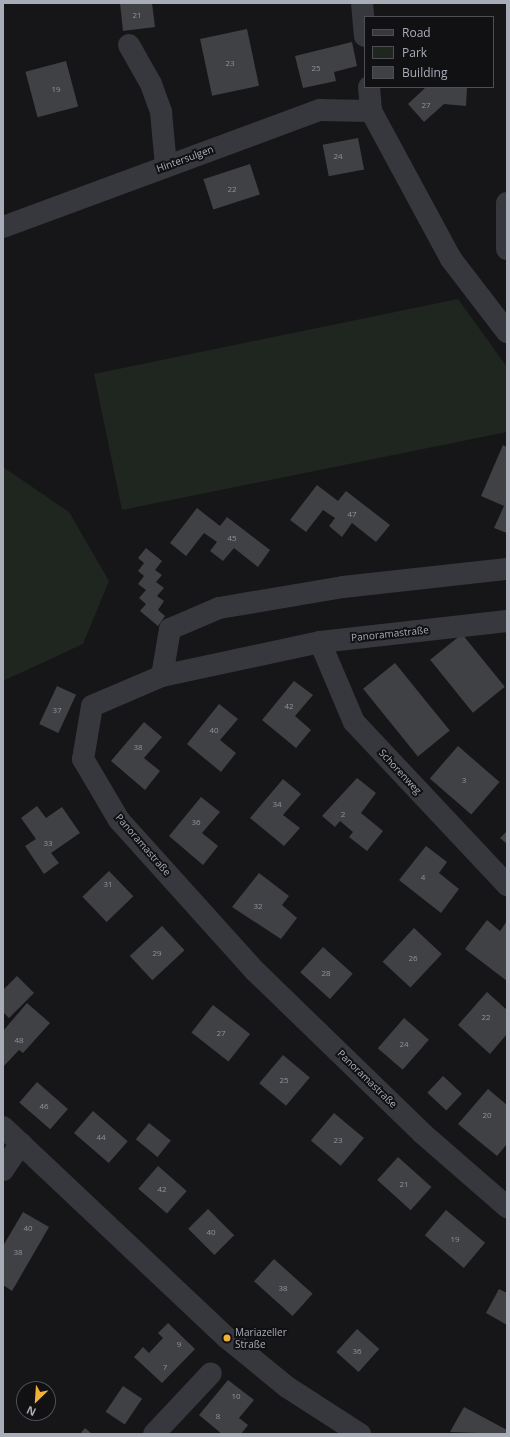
<!DOCTYPE html>
<html>
<head>
<meta charset="utf-8">
<style>
	body { margin:0 }
	#map { position:relative; width:510px; height:1437px; overflow:hidden; background:#161618; font-family:"Open Sans",sans-serif }
	div>[style] { position:absolute }
	.green>* { inset:0; background:#1e261f }
	.building>* { inset:0; background:#404145; transform-origin:0 0 }
	.minor>* { height:22px; margin:-11px; padding:0 11px; transform-origin:11px; border-radius:11px; background:#37383d }
	.dots>* { width:11px; height:11px; translate:-50% -50%; box-sizing:border-box; border:2px solid #111113; border-radius:50% }
	span { translate:-50% -50%; white-space:nowrap; text-align:center; line-height:1.15; -webkit-text-stroke:4px #111113; paint-order:stroke }
	.number-label { font-size:8px; color:#8e929b }
	.number-label span { -webkit-text-stroke-width:0 }
	.street-label { font-size:10px; color:#a8adb8 }
	.poi-label { font-size:10px; color:#a8adb8 }
	.left { translate:0 -50%; text-align:left }
	.frame { position:absolute; inset:0; border:4px solid #a8adb8; pointer-events:none }
	.legend { position:absolute; left:364px; top:16px; width:130px; height:72px; box-sizing:border-box; background:#111113; border:1px solid #4d4f55; margin:0; padding:5px 7px; list-style:none; font-size:12px; color:#a8adb8 }
	.legend li { display:flex; align-items:center; gap:8px; height:20px }
	.legend b { width:20px; border:1px solid #4d4f55 }
	.north { position:absolute; left:16px; top:1381px; width:40px; height:40px; box-sizing:border-box; background:#111113; border:1px solid #4d4f55; border-radius:50%; rotate:205deg; font-size:11px; font-weight:700; line-height:16px; text-align:center; color:#a8adb8 }
	.north::after { content:''; display:block; margin:auto; width:14px; height:18px; background:#f2b134; clip-path:polygon(50% 0,100% 100%,50% 72%,0 100%) }
</style>
</head>
<body>
<div id="map">
	<div class="green">
		<div style="clip-path:polygon(458px 299px,507px 367px,507px 432px,122px 510px,94px 374px)"></div>
		<div style="clip-path:polygon(3px 467px,69px 512px,109px 581px,83px 644px,3px 681px)"></div>
	</div>
	<div class="building">
		<div style="clip-path:polygon(120px 3px,152px 3px,155px 27px,123px 31px)"></div>
		<div style="left:247px;top:29px;width:58px;height:48px;rotate:78deg"></div>
		<div style="clip-path:polygon(352px 42px,357px 66px,334px 72px,336px 81px,303px 88px,295px 56px)"></div>
		<div style="left:66px;top:61px;width:47px;height:42px;rotate:75deg"></div>
		<div style="clip-path:polygon(426px 87px,467px 87px,466px 106px,444px 104px,424px 122px,408px 104px)"></div>
		<div style="left:358px;top:138px;width:32px;height:36px;rotate:79deg"></div>
		<div style="left:250px;top:164px;width:32px;height:49px;rotate:72deg"></div>
		<div style="clip-path:polygon(503px 445px,507px 447px,507px 533px,494px 528px,504px 506px,481px 496px)"></div>
		<div style="clip-path:polygon(317px 485px,338px 501px,346px 491px,390px 525px,376px 542px,352px 523px,342px 537px,329px 526px,335px 518px,323px 510px,306px 532px,290px 520px)"></div>
		<div style="clip-path:polygon(197px 508px,220px 526px,227px 517px,270px 550px,258px 567px,234px 548px,223px 561px,210px 551px,217px 542px,204px 533px,186px 556px,170px 543px)"></div>
		<div style="clip-path:polygon(146px 548px,162px 561px,155px 570px,162px 575px,156px 582px,164px 588px,157px 596px,164px 601px,158px 610px,165px 616px,158px 626px,140px 611px,146px 604px,139px 598px,146px 590px,138px 584px,144px 576px,138px 571px,144px 563px,138px 558px)"></div>
		<div style="left:462px;top:634px;width:68px;height:41px;rotate:51deg"></div>
		<div style="left:395px;top:663px;width:87px;height:41px;rotate:51deg"></div>
		<div style="clip-path:polygon(294px 681px,313px 695px,295px 716px,311px 730px,296px 748px,262px 720px)"></div>
		<div style="left:57px;top:686px;width:21px;height:42px;rotate:25deg"></div>
		<div style="clip-path:polygon(219px 704px,238px 719px,220px 740px,236px 753px,221px 772px,187px 744px)"></div>
		<div style="clip-path:polygon(144px 722px,162px 737px,144px 758px,160px 771px,145px 790px,111px 761px)"></div>
		<div style="left:458px;top:746px;width:55px;height:43px;rotate:41deg"></div>
		<div style="clip-path:polygon(357px 778px,376px 793px,361px 813px,383px 831px,367px 851px,349px 837px,353px 832px,340px 821px,335px 827px,322px 816px)"></div>
		<div style="clip-path:polygon(283px 779px,301px 794px,283px 815px,300px 828px,284px 846px,250px 818px)"></div>
		<div style="clip-path:polygon(201px 797px,220px 812px,202px 833px,218px 846px,203px 865px,169px 836px)"></div>
		<div style="clip-path:polygon(37px 806px,46px 818px,62px 807px,80px 833px,51px 853px,59px 863px,44px 874px,25px 846px,36px 839px,21px 818px)"></div>
		<div style="clip-path:polygon(507px 831px,507px 844px,500px 838px)"></div>
		<div style="clip-path:polygon(426px 846px,447px 862px,439px 873px,459px 889px,441px 913px,399px 880px)"></div>
		<div style="left:109px;top:871px;width:35px;height:37px;rotate:46deg"></div>
		<div style="clip-path:polygon(259px 873px,289px 896px,282px 905px,297px 918px,281px 939px,232px 907px)"></div>
		<div style="clip-path:polygon(487px 920px,500px 931px,507px 921px,507px 981px,465px 949px)"></div>
		<div style="left:162px;top:926px;width:33px;height:44px;rotate:47deg"></div>
		<div style="left:414px;top:928px;width:38px;height:46px;rotate:43deg"></div>
		<div style="left:323px;top:947px;width:40px;height:34px;rotate:42deg"></div>
		<div style="clip-path:polygon(17px 976px,34px 993px,9px 1018px,3px 1012px,3px 990px)"></div>
		<div style="clip-path:polygon(487px 992px,507px 1010px,507px 1034px,490px 1054px,458px 1025px)"></div>
		<div style="clip-path:polygon(27px 1003px,50px 1023px,23px 1053px,19px 1050px,3px 1067px,3px 1031px)"></div>
		<div style="left:213px;top:1005px;width:47px;height:35px;rotate:38deg"></div>
		<div style="left:404px;top:1018px;width:33px;height:40px;rotate:41deg"></div>
		<div style="left:283px;top:1055px;width:35px;height:37px;rotate:40deg"></div>
		<div style="left:443px;top:1076px;width:26px;height:23px;rotate:43deg"></div>
		<div style="left:37px;top:1082px;width:41px;height:27px;rotate:41deg"></div>
		<div style="clip-path:polygon(488px 1089px,507px 1105px,507px 1144px,497px 1156px,458px 1124px)"></div>
		<div style="left:93px;top:1111px;width:46px;height:29px;rotate:41deg"></div>
		<div style="left:334px;top:1113px;width:39px;height:36px;rotate:40deg"></div>
		<div style="left:149px;top:1123px;width:28px;height:21px;rotate:39deg"></div>
		<div style="left:398px;top:1157px;width:45px;height:31px;rotate:42deg"></div>
		<div style="left:158px;top:1166px;width:38px;height:30px;rotate:41deg"></div>
		<div style="left:208px;top:1209px;width:37px;height:28px;rotate:45deg"></div>
		<div style="left:446px;top:1210px;width:51px;height:33px;rotate:40deg"></div>
		<div style="clip-path:polygon(23px 1212px,49px 1227px,12px 1291px,3px 1285px,3px 1246px)"></div>
		<div style="left:274px;top:1259px;width:52px;height:30px;rotate:42deg"></div>
		<div style="clip-path:polygon(499px 1289px,507px 1293px,507px 1325px,486px 1313px)"></div>
		<div style="clip-path:polygon(168px 1323px,195px 1349px,162px 1383px,134px 1357px,143px 1347px,149px 1353px,163px 1338px,158px 1333px)"></div>
		<div style="left:357px;top:1329px;width:30px;height:31px;rotate:42deg"></div>
		<div style="clip-path:polygon(228px 1380px,254px 1400px,239px 1418px,248px 1425px,241px 1434px,222px 1434px,199px 1415px)"></div>
		<div style="left:123px;top:1386px;width:23px;height:31px;rotate:34deg"></div>
		<div style="clip-path:polygon(464px 1407px,507px 1430px,507px 1434px,450px 1432px)"></div>
		<div style="clip-path:polygon(85px 1428px,92px 1434px,80px 1434px)"></div>
	</div>
	<div class="minor">
		<div style="left:362px;top:3px;width:33px;rotate:85deg"></div>
		<div style="left:129px;top:45px;width:45px;rotate:60.6deg"></div>
		<div style="left:151px;top:84px;width:30px;rotate:70deg"></div>
		<div style="left:161px;top:112px;width:54px;rotate:84.7deg"></div>
		<div style="left:369px;top:87px;width:24px;rotate:85deg"></div>
		<div style="left:371px;top:111px;width:168px;rotate:61.6deg"></div>
		<div style="left:451px;top:259px;width:92px;rotate:52.5deg"></div>
		<div style="left:507px;top:203px;width:46px;rotate:90deg"></div>
		<div style="left:3px;top:227px;width:338px;rotate:-20.3deg"></div>
		<div style="left:320px;top:110px;width:51px;rotate:1.1deg"></div>
		<div style="left:507px;top:621px;width:188px;rotate:173.6deg"></div>
		<div style="left:320px;top:642px;width:162px;rotate:167.9deg"></div>
		<div style="left:162px;top:676px;width:76px;rotate:156.8deg"></div>
		<div style="left:92px;top:706px;width:54px;rotate:99.6deg"></div>
		<div style="left:83px;top:759px;width:71px;rotate:59.5deg"></div>
		<div style="left:119px;top:820px;width:203px;rotate:48deg"></div>
		<div style="left:255px;top:971px;width:233px;rotate:44.1deg"></div>
		<div style="left:422px;top:1133px;width:113px;rotate:41deg"></div>
		<div style="left:320px;top:642px;width:87px;rotate:67deg"></div>
		<div style="left:354px;top:722px;width:224px;rotate:46.8deg"></div>
		<div style="left:162px;top:676px;width:48px;rotate:-80.3deg"></div>
		<div style="left:170px;top:629px;width:53px;rotate:-23.2deg"></div>
		<div style="left:219px;top:608px;width:126px;rotate:-9.6deg"></div>
		<div style="left:343px;top:587px;width:165px;rotate:-6.3deg"></div>
		<div style="left:3px;top:1127px;width:308px;rotate:43.3deg"></div>
		<div style="left:227px;top:1338px;width:77px;rotate:39.2deg"></div>
		<div style="left:287px;top:1387px;width:87px;rotate:32.8deg"></div>
		<div style="left:3px;top:1170px;width:32px;rotate:-56deg"></div>
		<div style="left:154px;top:1434px;width:83px;rotate:-46.9deg"></div>
	</div>
	<div class="dots">
		<div style="left:227px;top:1338px;background:#f2b134"></div>
	</div>
	<div class="number-label">
		<span style="left:137px;top:15px">21</span>
		<span style="left:230px;top:63px">23</span>
		<span style="left:316px;top:68px">25</span>
		<span style="left:56px;top:89px">19</span>
		<span style="left:426px;top:105px">27</span>
		<span style="left:338px;top:156px">24</span>
		<span style="left:232px;top:189px">22</span>
		<span style="left:352px;top:514px">47</span>
		<span style="left:232px;top:538px">45</span>
		<span style="left:289px;top:706px">42</span>
		<span style="left:57px;top:710px">37</span>
		<span style="left:214px;top:730px">40</span>
		<span style="left:138px;top:747px">38</span>
		<span style="left:464px;top:780px">3</span>
		<span style="left:277px;top:804px">34</span>
		<span style="left:343px;top:814px">2</span>
		<span style="left:196px;top:822px">36</span>
		<span style="left:48px;top:843px">33</span>
		<span style="left:423px;top:877px">4</span>
		<span style="left:108px;top:884px">31</span>
		<span style="left:258px;top:906px">32</span>
		<span style="left:157px;top:953px">29</span>
		<span style="left:413px;top:958px">26</span>
		<span style="left:326px;top:973px">28</span>
		<span style="left:486px;top:1017px">22</span>
		<span style="left:221px;top:1033px">27</span>
		<span style="left:19px;top:1040px">48</span>
		<span style="left:404px;top:1044px">24</span>
		<span style="left:284px;top:1080px">25</span>
		<span style="left:44px;top:1106px">46</span>
		<span style="left:487px;top:1115px">20</span>
		<span style="left:101px;top:1137px">44</span>
		<span style="left:338px;top:1140px">23</span>
		<span style="left:404px;top:1184px">21</span>
		<span style="left:162px;top:1189px">42</span>
		<span style="left:28px;top:1228px">40</span>
		<span style="left:211px;top:1232px">40</span>
		<span style="left:455px;top:1239px">19</span>
		<span style="left:18px;top:1252px">38</span>
		<span style="left:283px;top:1288px">38</span>
		<span style="left:179px;top:1344px">9</span>
		<span style="left:357px;top:1351px">36</span>
		<span style="left:165px;top:1367px">7</span>
		<span style="left:236px;top:1396px">10</span>
		<span style="left:218px;top:1416px">8</span>
	</div>
	<div class="street-label">
		<span style="left:185px;top:159px;rotate:-20deg">Hintersulgen</span>
		<span style="left:390px;top:634px;rotate:-6deg">Panoramastraße</span>
		<span style="left:400px;top:772px;rotate:47deg">Schorenweg</span>
		<span style="left:143px;top:845px;rotate:49deg">Panoramastraße</span>
		<span style="left:367px;top:1079px;rotate:44deg">Panoramastraße</span>
	</div>
	<div class="poi-label">
		<span class="left" style="left:235px;top:1338px">Mariazeller<br>Straße</span>
	</div>
	<div class="frame"></div>
	<ul class="legend">
	<li><b style="height:5px;background:#37383d"></b>Road</li>
	<li><b style="height:11px;background:#1e261f"></b>Park</li>
	<li><b style="height:11px;background:#404145"></b>Building</li>
	</ul>
	<div class="north">N</div>
</div>
</body>
</html>
